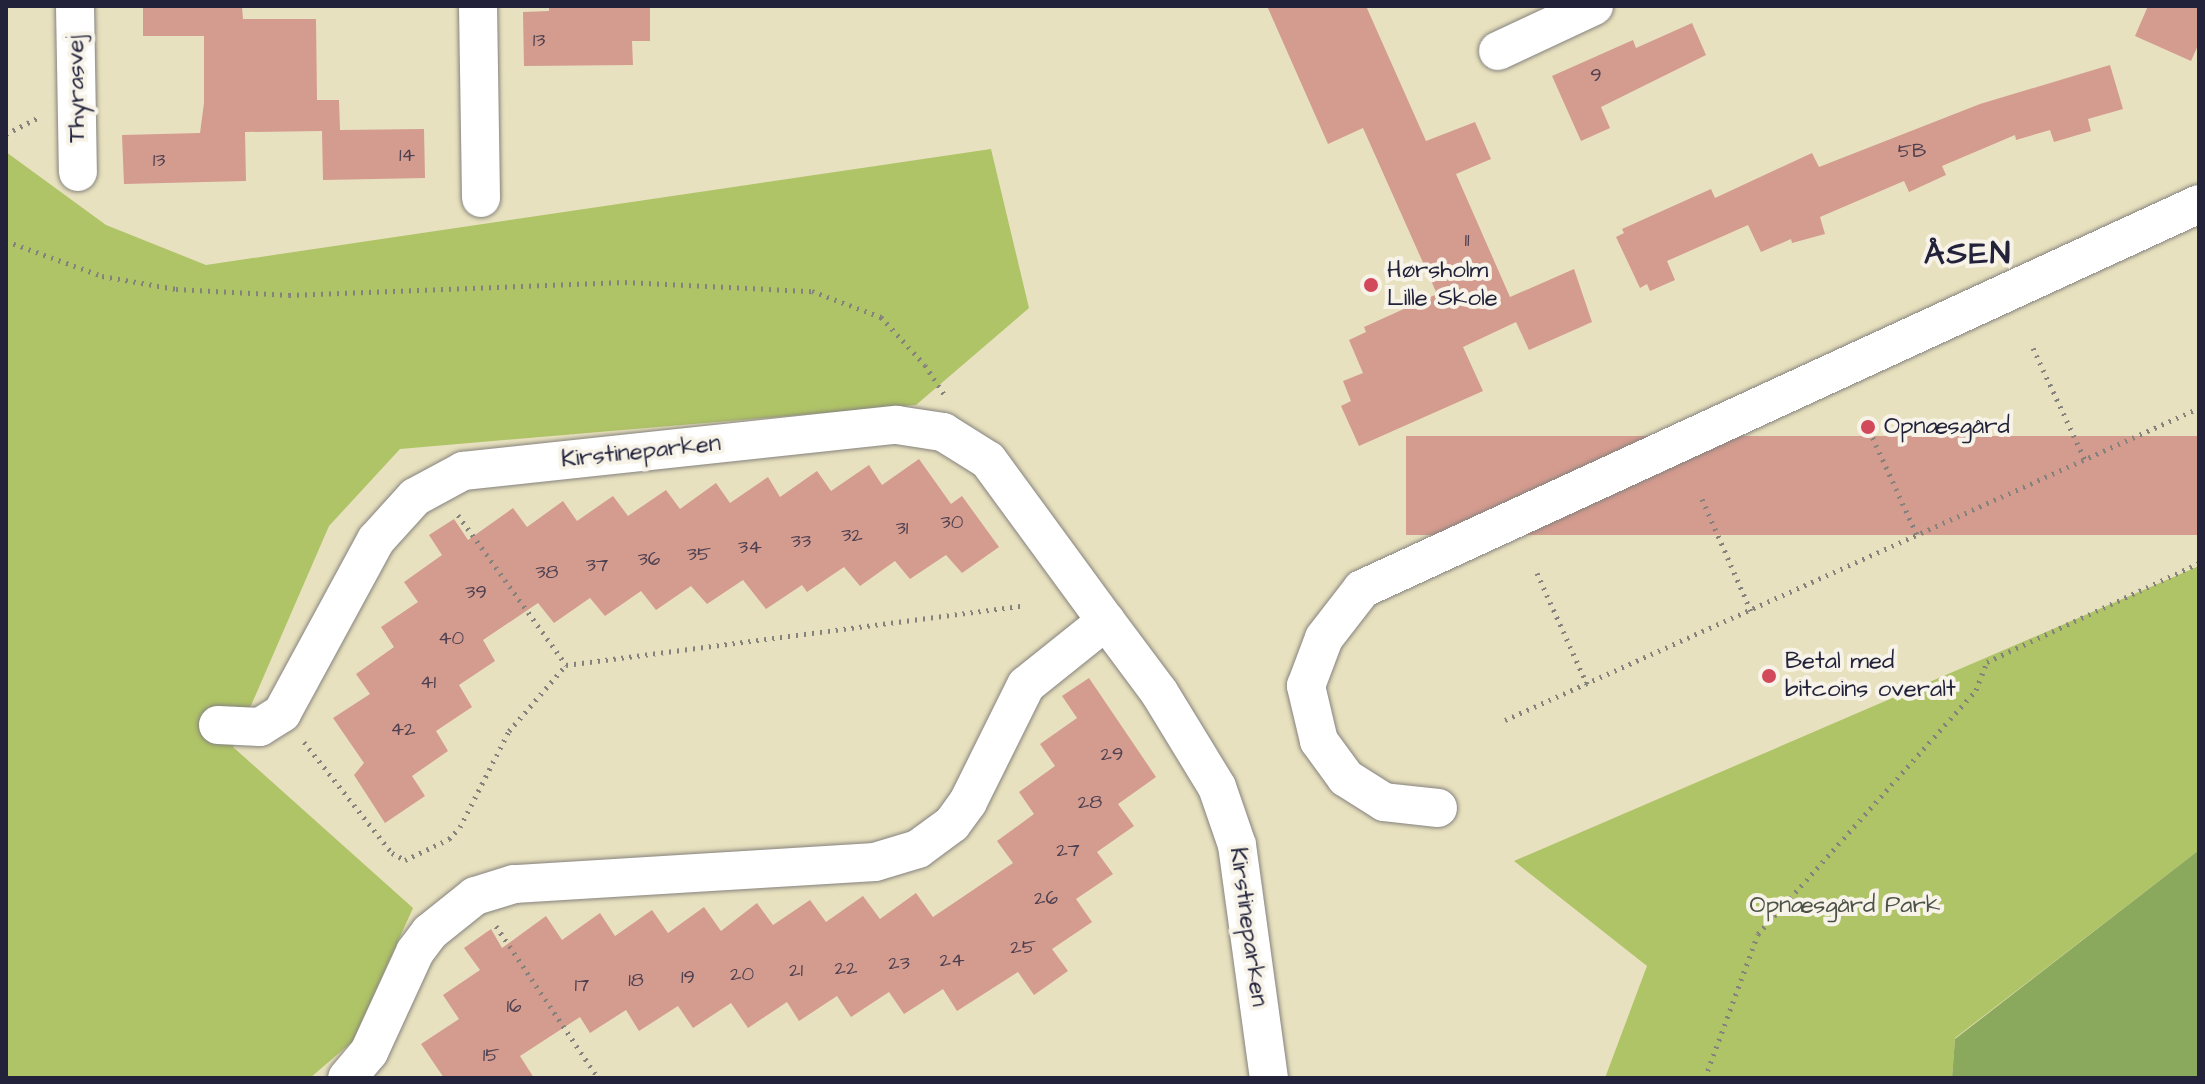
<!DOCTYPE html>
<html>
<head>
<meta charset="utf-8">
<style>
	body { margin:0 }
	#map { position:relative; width:2205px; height:1084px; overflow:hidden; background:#e8e1bf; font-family:"Architects Daughter",sans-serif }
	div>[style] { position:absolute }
	.green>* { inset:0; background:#afc367 }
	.forest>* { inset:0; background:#8ba95c }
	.building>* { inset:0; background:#d49b8f; transform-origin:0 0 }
	.path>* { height:5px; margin-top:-2.5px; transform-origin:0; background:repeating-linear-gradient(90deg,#85827d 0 2px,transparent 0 8px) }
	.roads { filter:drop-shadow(0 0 2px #85827d) drop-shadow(0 0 2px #85827d) }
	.minor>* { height:38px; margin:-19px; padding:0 19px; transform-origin:19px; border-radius:19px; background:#fff }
	.dots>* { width:22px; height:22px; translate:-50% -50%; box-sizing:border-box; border:4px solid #f7f3e8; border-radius:50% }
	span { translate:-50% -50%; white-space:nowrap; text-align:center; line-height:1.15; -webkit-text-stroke:8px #f7f3e8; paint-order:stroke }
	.number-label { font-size:20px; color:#4e4050 }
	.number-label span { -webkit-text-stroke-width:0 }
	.street-label { font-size:24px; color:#22223b }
	.poi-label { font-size:24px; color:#22223b }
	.left { translate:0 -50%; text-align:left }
	.park-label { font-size:24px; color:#4c5248 }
	.district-label { font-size:32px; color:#22223b; font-weight:700; letter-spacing:2px }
	.frame { position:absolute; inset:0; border:8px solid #22223b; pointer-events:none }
</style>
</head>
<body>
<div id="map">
	<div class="green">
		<div style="clip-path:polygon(991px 149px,1029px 308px,916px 405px,400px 449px,329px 526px,233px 747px,413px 908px,353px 1041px,310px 1078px,6px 1078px,6px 152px,106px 225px,206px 265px)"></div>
		<div style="clip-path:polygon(2199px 566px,2199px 850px,1955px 1038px,1952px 1078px,1605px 1078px,1647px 966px,1514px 861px)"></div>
	</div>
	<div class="forest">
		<div style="clip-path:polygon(2199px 850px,2199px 1078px,1952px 1078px,1955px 1039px)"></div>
	</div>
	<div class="building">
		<div style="clip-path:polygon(143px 6px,242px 6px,243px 19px,316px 19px,317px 100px,339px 100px,340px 130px,424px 129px,425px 178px,323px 180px,322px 131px,245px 132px,246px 181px,124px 184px,122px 135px,200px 133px,204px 103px,204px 36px,143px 36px)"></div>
		<div style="clip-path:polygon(549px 6px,650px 6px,650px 41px,632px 41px,633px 65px,524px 66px,523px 12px,549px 11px)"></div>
		<div style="clip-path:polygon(1267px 6px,1366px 6px,1426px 141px,1475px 122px,1491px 159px,1456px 174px,1510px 297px,1574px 269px,1592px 322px,1529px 350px,1516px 322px,1463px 347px,1483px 391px,1359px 446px,1341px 406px,1351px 401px,1343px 381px,1363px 373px,1349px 340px,1366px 332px,1364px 327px,1437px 294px,1363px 128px,1328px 144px)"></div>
		<div style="clip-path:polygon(2148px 6px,2199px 6px,2199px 43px,2191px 61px,2135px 36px)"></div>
		<div style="clip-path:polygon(1692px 23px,1706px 55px,1601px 107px,1610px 128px,1581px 141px,1552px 76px,1633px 40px,1636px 48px)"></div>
		<div style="clip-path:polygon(2110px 65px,2123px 109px,2088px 119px,2091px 131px,2054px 142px,2050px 130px,2016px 140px,2015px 135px,1942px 166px,1946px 175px,1909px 192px,1904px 181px,1820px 217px,1825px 234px,1792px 243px,1791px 239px,1761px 252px,1748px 225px,1667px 261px,1675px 280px,1650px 291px,1647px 284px,1640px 288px,1616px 237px,1624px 233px,1622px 229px,1711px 189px,1715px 198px,1812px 153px,1819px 167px,1980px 104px)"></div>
		<div style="left:2199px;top:436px;width:99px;height:793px;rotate:90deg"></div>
		<div style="clip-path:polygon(919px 459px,951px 504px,962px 496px,999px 547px,962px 573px,946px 555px,910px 579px,895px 561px,860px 586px,844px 567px,807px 592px,802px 585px,766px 609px,743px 580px,707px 604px,691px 586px,656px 610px,641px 591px,605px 616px,590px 598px,554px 623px,538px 603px,483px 640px,495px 661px,459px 685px,472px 707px,436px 731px,448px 751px,412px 776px,425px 796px,385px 823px,354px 775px,364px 763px,333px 718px,370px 694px,356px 674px,394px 647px,381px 627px,418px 602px,404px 582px,442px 555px,429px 535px,454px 519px,468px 540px,513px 508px,527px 527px,563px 501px,577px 521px,613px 496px,628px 516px,666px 490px,680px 509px,716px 483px,730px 503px,768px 477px,780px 497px,817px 471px,831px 491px,869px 465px,882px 485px)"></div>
		<div style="clip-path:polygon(1089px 678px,1156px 777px,1118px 804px,1134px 826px,1097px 852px,1113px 874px,1076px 899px,1092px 922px,1052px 949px,1068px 971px,1034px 995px,1018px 972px,957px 1011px,943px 989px,904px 1014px,889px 992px,851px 1017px,837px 996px,799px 1021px,787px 1002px,748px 1028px,731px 1003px,693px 1028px,678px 1006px,639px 1031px,626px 1010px,590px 1033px,580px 1017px,520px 1056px,534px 1078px,444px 1078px,421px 1044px,459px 1019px,443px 995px,480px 970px,464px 948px,491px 929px,502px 948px,546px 916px,562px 940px,600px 913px,615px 936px,652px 910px,668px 933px,704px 907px,721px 931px,757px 903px,773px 925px,810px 900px,826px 922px,863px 896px,880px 919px,916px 893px,933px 917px,1013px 863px,997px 841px,1034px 814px,1019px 792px,1055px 766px,1040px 744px,1077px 718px,1062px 696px)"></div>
	</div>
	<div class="path">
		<div style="left:6px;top:134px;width:39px;rotate:-27deg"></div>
		<div style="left:6px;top:241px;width:102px;rotate:20deg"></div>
		<div style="left:102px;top:276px;width:75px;rotate:10deg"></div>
		<div style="left:176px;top:289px;width:113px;rotate:3deg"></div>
		<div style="left:289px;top:295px;width:336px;rotate:-2.2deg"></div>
		<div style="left:625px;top:282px;width:187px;rotate:2.8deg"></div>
		<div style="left:812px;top:291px;width:74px;rotate:20.6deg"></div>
		<div style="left:881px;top:317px;width:65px;rotate:47.5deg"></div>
		<div style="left:925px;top:365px;width:38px;rotate:57deg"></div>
		<div style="left:2033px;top:348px;width:123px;rotate:65.1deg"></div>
		<div style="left:1866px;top:423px;width:125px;rotate:65.5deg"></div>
		<div style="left:1702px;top:499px;width:122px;rotate:66.4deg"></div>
		<div style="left:458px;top:515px;width:185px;rotate:54.2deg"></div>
		<div style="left:1537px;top:573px;width:122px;rotate:65.8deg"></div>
		<div style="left:1505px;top:720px;width:761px;rotate:-24.21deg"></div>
		<div style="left:304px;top:742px;width:142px;rotate:51.6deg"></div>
		<div style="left:392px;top:853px;width:15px;rotate:28deg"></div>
		<div style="left:405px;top:860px;width:49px;rotate:-25.5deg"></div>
		<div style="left:449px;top:839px;width:16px;rotate:-47deg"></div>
		<div style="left:460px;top:827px;width:108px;rotate:-63deg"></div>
		<div style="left:509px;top:731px;width:87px;rotate:-49.2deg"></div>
		<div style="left:566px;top:665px;width:463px;rotate:-7.4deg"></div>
		<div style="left:496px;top:926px;width:183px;rotate:56.1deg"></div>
		<div style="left:1705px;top:1078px;width:153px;rotate:-69.8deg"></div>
		<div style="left:1758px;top:934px;width:327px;rotate:-48.2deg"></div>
		<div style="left:1976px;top:690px;width:30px;rotate:-69deg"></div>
		<div style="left:1987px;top:662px;width:234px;rotate:-25deg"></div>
	</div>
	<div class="roads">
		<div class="minor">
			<div style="left:75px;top:6px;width:166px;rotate:89deg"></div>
			<div style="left:478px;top:6px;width:192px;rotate:89.1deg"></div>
			<div style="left:1498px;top:51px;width:106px;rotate:-25.1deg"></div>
			<div style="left:1106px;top:621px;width:89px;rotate:53.3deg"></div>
			<div style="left:1159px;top:692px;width:111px;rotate:58.6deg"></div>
			<div style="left:1217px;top:787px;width:61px;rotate:71deg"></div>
			<div style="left:1237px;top:845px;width:235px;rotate:82.2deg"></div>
			<div style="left:218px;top:725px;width:42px;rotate:2.7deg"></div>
			<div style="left:260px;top:727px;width:26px;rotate:-32deg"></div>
			<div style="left:282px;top:713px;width:197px;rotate:-61.5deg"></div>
			<div style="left:376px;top:540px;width:58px;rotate:-47.8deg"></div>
			<div style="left:415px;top:497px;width:55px;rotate:-28.4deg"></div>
			<div style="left:463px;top:471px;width:436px;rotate:-6.1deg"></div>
			<div style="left:897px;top:425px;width:47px;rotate:8.7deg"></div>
			<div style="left:943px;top:432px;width:53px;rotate:31.9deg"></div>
			<div style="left:988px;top:460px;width:200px;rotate:53.8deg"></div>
			<div style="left:1106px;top:621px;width:102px;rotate:141.3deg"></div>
			<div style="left:1026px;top:685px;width:131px;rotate:116.4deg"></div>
			<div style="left:968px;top:802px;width:27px;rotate:126deg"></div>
			<div style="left:952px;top:824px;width:42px;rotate:143.7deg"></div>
			<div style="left:918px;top:849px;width:45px;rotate:163.2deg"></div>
			<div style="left:875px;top:862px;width:362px;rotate:176.5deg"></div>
			<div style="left:514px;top:884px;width:41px;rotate:162.9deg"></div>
			<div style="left:475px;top:896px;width:58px;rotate:141.3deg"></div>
			<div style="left:430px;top:932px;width:25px;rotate:127deg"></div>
			<div style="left:415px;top:952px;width:110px;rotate:114.7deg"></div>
			<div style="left:369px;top:1052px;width:34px;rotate:130deg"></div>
			<div style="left:1438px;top:808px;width:54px;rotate:-173.7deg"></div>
			<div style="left:1384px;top:802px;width:45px;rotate:-147.7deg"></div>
			<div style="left:1346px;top:778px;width:46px;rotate:-126.1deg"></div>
			<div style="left:1319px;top:741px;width:57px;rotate:-103.3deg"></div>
			<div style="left:1306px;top:686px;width:51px;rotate:-69.4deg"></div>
			<div style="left:1324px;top:638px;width:62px;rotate:-52.2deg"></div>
			<div style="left:1362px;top:589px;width:921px;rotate:-24.7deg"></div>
		</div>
	</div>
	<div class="dots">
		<div style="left:1371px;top:285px;background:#d1495b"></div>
		<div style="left:1868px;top:427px;background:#d1495b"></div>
		<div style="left:1769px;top:676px;background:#d1495b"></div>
	</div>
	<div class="number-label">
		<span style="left:539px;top:40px">13</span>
		<span style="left:1596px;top:75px">9</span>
		<span style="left:1912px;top:151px">5B</span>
		<span style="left:407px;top:155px">14</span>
		<span style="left:159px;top:160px">13</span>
		<span style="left:1467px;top:240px">11</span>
		<span style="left:952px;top:522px">30</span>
		<span style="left:902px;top:528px">31</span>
		<span style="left:852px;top:535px">32</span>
		<span style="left:801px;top:541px">33</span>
		<span style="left:750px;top:547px">34</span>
		<span style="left:699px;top:554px">35</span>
		<span style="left:649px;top:559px">36</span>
		<span style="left:597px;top:565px">37</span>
		<span style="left:547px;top:572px">38</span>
		<span style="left:476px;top:592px">39</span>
		<span style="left:451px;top:638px">40</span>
		<span style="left:428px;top:682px">41</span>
		<span style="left:403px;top:729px">42</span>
		<span style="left:1112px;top:754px">29</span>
		<span style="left:1090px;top:802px">28</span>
		<span style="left:1068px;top:850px">27</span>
		<span style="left:1046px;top:898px">26</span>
		<span style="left:1023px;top:947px">25</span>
		<span style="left:952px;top:960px">24</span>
		<span style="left:899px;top:963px">23</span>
		<span style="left:846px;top:968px">22</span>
		<span style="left:796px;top:970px">21</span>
		<span style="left:742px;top:974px">20</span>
		<span style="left:688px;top:977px">19</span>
		<span style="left:636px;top:980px">18</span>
		<span style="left:582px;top:985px">17</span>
		<span style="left:514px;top:1006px">16</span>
		<span style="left:491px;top:1055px">15</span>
	</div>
	<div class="street-label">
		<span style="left:77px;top:89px;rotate:-91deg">Thyrasvej</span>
		<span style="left:641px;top:452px;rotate:-6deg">Kirstineparken</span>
		<span style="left:1248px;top:927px;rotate:82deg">Kirstineparken</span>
	</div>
	<div class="poi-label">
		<span class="left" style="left:1387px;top:285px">Hørsholm<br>Lille Skole</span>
		<span class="left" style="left:1884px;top:427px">Opnæsgård</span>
		<span class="left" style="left:1785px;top:676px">Betal med<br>bitcoins overalt</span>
	</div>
	<div class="park-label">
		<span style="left:1845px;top:906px">Opnæsgård Park</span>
	</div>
	<div class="district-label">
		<span style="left:1968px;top:254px">ÅSEN</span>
	</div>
	<div class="frame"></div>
</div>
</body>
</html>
